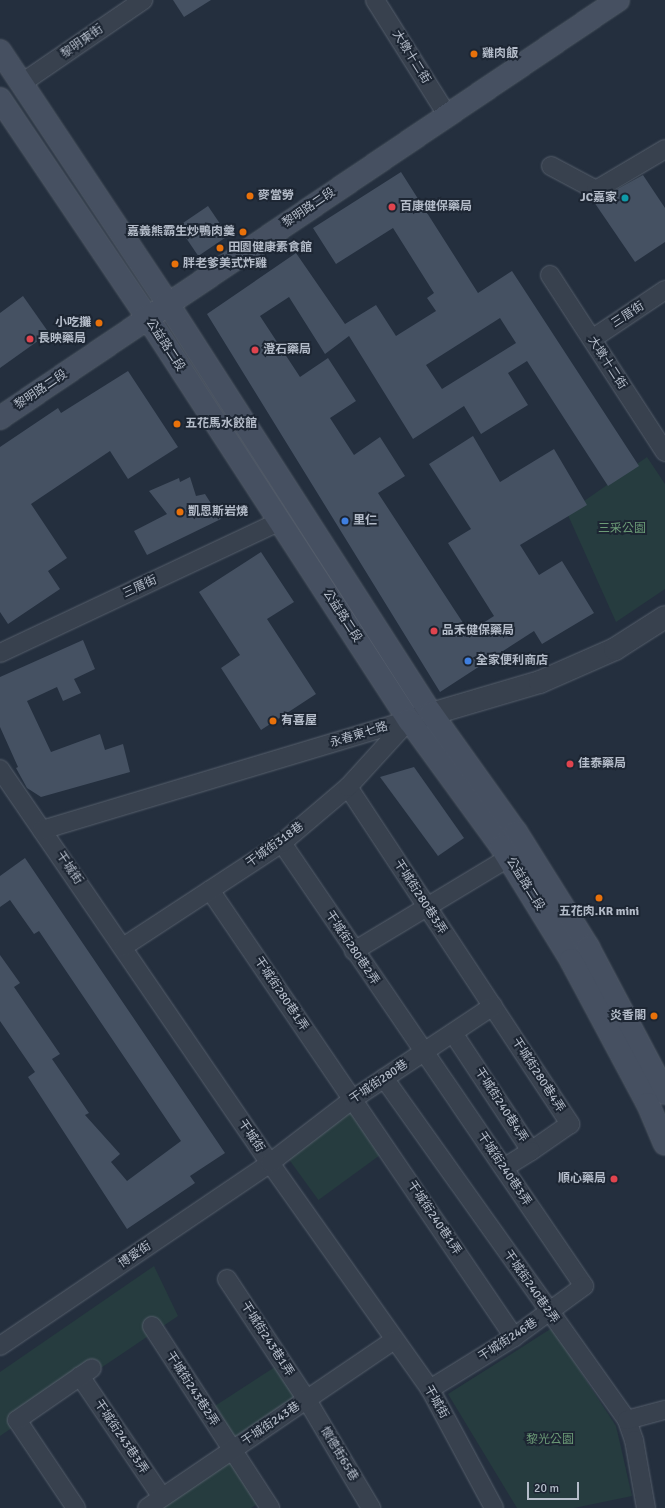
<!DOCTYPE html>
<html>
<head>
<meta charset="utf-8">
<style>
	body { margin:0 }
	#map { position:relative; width:665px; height:1508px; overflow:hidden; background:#242f3e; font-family:Signika,"Noto Sans TC",sans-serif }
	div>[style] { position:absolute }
	.green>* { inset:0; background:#263c3f; transform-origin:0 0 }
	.building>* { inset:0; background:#455162; transform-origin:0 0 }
	.roads { filter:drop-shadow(0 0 1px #565f6c) drop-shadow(0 0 1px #565f6c) }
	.minor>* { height:18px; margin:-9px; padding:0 9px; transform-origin:9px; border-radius:9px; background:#38414e }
	.tertiary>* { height:22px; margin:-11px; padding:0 11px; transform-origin:11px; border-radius:11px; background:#38414e }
	.secondary>* { height:22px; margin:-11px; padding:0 11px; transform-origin:11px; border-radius:11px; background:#465061 }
	.dots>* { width:11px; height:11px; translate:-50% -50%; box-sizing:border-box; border:2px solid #1d2633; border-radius:50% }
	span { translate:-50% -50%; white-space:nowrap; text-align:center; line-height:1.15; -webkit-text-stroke:4px #1d2633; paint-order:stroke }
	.street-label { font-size:12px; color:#b4bcc9 }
	.poi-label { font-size:12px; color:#b4bcc9; font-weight:700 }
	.left { translate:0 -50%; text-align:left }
	.right { translate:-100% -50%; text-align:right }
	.park-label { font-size:12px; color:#6b9a76 }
	.scale { position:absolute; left:527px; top:1482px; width:52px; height:18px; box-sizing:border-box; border:2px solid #b4bcc9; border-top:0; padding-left:5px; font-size:12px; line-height:14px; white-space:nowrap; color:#b4bcc9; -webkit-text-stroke:3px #1d2633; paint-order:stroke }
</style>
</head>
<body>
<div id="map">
	<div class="green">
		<div style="clip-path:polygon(647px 457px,665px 484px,665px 589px,616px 622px,567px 513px)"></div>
		<div style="left:348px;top:1108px;width:57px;height:78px;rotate:54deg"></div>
		<div style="clip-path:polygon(154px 1266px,178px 1316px,0 1436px,0 1372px)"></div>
		<div style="clip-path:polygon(552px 1328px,616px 1426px,632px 1496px,574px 1508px,517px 1508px,448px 1394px)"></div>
		<div style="left:278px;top:1365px;width:42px;height:78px;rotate:57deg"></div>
		<div style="clip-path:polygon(229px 1459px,259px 1503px,251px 1508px,160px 1508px)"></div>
	</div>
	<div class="building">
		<div style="clip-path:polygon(173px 0,211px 0,184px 17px)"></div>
		<div style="clip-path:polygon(evenodd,401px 172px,478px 293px,512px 271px,639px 466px,608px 486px,527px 361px,508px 373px,528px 405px,481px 434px,464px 406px,413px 439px,349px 336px,325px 354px,289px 297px,260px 316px,300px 377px,328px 358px,356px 401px,330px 418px,354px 455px,380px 437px,405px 476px,378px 493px,469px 632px,494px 616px,448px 543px,471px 529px,429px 464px,473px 436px,500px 482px,554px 449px,587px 505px,520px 545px,539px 575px,562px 561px,594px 613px,542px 644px,534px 631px,440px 692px,207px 314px,296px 253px,345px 324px,376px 305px,396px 336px,436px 311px,427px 298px,434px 293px,393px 228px,336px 264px,313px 228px,401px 172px,500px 318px,516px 343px,442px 389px,426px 365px,500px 318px)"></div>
		<div style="clip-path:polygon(643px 175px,665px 208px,665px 242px,635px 262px,594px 202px)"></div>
		<div style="left:208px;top:206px;width:36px;height:36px;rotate:56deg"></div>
		<div style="clip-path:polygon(23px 296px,49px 333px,0 368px,0 313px)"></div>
		<div style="clip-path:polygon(128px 371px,178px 447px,128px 479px,110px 451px,31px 504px,67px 558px,48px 571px,60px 589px,8px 624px,0 612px,0 447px,58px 408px,61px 413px)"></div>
		<div style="clip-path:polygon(190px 477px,196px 496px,205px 494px,221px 519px,147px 555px,134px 531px,167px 514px,149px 491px,179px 478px,180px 482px)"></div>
		<div style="clip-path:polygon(261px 552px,294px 602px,267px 619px,316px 694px,261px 730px,221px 668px,240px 655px,199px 592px)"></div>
		<div style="clip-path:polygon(83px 640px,95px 669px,74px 679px,81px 693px,63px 701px,57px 687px,27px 701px,51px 752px,100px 734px,105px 750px,123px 744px,130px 772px,41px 797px,27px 788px,16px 768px,18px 767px,0 727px,0 677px)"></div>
		<div style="clip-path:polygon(414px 767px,464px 838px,438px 856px,380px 777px)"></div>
		<div style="clip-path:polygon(25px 858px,225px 1153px,190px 1176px,195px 1183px,127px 1229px,28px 1077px,35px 1072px,0 1021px,0 955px,20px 983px,14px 987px,60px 1054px,52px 1059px,89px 1113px,85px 1115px,120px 1154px,111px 1162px,127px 1181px,181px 1141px,39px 931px,34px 934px,10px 900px,0 907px,0 876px)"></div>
	</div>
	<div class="roads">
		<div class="minor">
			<div style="left:375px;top:0;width:136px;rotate:57.9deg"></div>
			<div style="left:22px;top:83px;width:147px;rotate:-34.4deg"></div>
			<div style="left:551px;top:166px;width:51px;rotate:28.1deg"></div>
			<div style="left:596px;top:190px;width:80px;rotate:-30.7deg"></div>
			<div style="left:550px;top:275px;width:211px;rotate:57deg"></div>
			<div style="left:592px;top:339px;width:88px;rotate:-33.9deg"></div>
			<div style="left:0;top:653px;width:310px;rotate:-25.2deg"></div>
			<div style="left:0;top:769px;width:478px;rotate:55.6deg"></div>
			<div style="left:270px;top:1163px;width:277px;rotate:54.7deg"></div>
			<div style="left:430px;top:1389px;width:135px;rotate:61.7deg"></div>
			<div style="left:348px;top:787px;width:404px;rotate:56.6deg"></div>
			<div style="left:570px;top:1124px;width:47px;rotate:145.3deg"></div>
			<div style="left:42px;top:830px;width:383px;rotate:-16.7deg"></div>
			<div style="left:282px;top:843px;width:536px;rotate:55.72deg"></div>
			<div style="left:584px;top:1286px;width:87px;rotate:143.9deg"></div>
			<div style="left:514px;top:1337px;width:99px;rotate:148.2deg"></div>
			<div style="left:210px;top:890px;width:541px;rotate:55.78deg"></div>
			<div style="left:123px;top:947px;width:190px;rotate:-33.2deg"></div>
			<div style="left:282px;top:843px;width:87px;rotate:-40.3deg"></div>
			<div style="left:348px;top:787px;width:89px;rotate:-47.7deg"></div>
			<div style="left:354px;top:951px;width:180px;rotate:-31.1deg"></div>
			<div style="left:453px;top:1033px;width:141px;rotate:56.5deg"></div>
			<div style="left:531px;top:1151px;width:32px;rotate:148deg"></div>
			<div style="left:384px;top:1078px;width:420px;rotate:54.6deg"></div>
			<div style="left:627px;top:1420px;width:21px;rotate:71deg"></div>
			<div style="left:634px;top:1440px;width:69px;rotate:80deg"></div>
			<div style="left:227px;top:1279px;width:145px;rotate:56.5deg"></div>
			<div style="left:307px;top:1400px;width:126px;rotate:59.3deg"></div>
			<div style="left:152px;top:1326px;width:217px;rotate:57deg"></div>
			<div style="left:0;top:1346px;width:326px;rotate:-34.1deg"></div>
			<div style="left:270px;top:1163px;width:105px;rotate:-37.6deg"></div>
			<div style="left:353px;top:1099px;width:168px;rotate:-33.6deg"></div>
			<div style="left:80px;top:1376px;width:146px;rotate:55.9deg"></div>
			<div style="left:627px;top:1420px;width:39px;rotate:-15deg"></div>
			<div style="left:76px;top:1508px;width:106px;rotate:-123.8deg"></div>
			<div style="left:17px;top:1420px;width:91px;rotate:-34.7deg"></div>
			<div style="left:147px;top:1508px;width:299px;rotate:-34.2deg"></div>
		</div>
		<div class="tertiary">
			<div style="left:414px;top:719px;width:131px;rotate:-16.4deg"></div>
			<div style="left:540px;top:682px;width:82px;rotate:-23.7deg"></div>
			<div style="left:615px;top:649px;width:59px;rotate:-32.6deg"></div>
		</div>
		<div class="secondary">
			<div style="left:0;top:51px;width:304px;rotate:56.4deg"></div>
			<div style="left:168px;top:304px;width:486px;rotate:57.3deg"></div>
			<div style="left:431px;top:713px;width:146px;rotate:54.5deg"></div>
			<div style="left:516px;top:832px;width:136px;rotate:57.9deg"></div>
			<div style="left:588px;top:947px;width:165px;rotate:62.2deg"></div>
			<div style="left:0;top:99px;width:263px;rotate:56deg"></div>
			<div style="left:147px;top:317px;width:481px;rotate:57deg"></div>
			<div style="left:409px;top:720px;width:156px;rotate:53.9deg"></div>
			<div style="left:501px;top:846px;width:134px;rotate:58.4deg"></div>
			<div style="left:571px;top:960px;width:163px;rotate:61.9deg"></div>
			<div style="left:648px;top:1104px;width:43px;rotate:67deg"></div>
			<div style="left:0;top:418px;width:746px;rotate:-34.07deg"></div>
		</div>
	</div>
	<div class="dots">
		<div style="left:474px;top:54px;background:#e8710a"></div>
		<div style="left:250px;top:196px;background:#e8710a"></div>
		<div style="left:625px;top:198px;background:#0f9aa8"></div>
		<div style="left:392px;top:207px;background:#e0444e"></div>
		<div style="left:243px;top:232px;background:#e8710a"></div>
		<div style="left:220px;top:248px;background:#e8710a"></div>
		<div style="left:175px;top:264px;background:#e8710a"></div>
		<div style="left:99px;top:323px;background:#e8710a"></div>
		<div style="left:30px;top:339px;background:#e0444e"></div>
		<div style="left:255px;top:350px;background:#e0444e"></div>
		<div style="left:177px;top:424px;background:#e8710a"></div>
		<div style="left:180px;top:512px;background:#e8710a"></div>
		<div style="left:345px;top:521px;background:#3f7fe0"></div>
		<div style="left:434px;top:631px;background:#e0444e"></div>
		<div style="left:468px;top:661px;background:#3f7fe0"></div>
		<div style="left:273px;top:721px;background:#e8710a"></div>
		<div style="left:570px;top:764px;background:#e0444e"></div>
		<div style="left:599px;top:898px;background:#e8710a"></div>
		<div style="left:654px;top:1016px;background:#e8710a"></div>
		<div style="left:614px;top:1179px;background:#e0444e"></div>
	</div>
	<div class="street-label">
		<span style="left:82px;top:42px;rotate:-35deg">黎明東街</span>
		<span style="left:411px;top:57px;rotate:58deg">大墩十二街</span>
		<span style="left:309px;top:208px;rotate:-34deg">黎明路二段</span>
		<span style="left:628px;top:315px;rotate:-33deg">三厝街</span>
		<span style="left:165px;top:345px;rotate:57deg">公益路二段</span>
		<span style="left:607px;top:363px;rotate:57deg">大墩十二街</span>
		<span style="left:41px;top:390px;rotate:-34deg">黎明路二段</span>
		<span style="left:140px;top:587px;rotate:-25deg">三厝街</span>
		<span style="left:342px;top:616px;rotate:57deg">公益路二段</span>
		<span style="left:359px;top:735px;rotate:-17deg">永春東七路</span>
		<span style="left:275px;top:845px;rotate:-36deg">干城街318巷</span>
		<span style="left:69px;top:868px;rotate:56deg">干城街</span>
		<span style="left:525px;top:884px;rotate:58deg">公益路二段</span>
		<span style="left:420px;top:897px;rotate:57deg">干城街280巷3弄</span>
		<span style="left:352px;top:948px;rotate:56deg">干城街280巷2弄</span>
		<span style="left:281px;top:994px;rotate:56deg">干城街280巷1弄</span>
		<span style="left:538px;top:1075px;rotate:57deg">干城街280巷4弄</span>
		<span style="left:379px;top:1082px;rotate:-34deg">干城街280巷</span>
		<span style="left:501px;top:1105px;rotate:57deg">干城街240巷4弄</span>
		<span style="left:251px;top:1136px;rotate:56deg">干城街</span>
		<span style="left:504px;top:1169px;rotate:56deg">干城街240巷3弄</span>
		<span style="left:434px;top:1218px;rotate:56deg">干城街240巷1弄</span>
		<span style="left:135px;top:1255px;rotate:-34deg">博愛街</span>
		<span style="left:531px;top:1287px;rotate:55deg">干城街240巷2弄</span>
		<span style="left:267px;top:1339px;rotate:57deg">干城街243巷1弄</span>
		<span style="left:508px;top:1340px;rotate:-33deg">干城街246巷</span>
		<span style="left:192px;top:1389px;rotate:57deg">干城街243巷2弄</span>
		<span style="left:436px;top:1402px;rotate:60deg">干城街</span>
		<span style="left:271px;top:1424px;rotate:-34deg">干城街243巷</span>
		<span style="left:121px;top:1437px;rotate:56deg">干城街243巷3弄</span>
		<span style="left:339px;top:1454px;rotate:59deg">懷德街65巷</span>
	</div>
	<div class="poi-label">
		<span class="left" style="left:482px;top:54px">雞肉飯</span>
		<span class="left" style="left:258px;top:196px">麥當勞</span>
		<span class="right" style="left:617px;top:198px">JC嘉家</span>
		<span class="left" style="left:400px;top:207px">百康健保藥局</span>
		<span class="right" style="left:235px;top:232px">嘉義熊霸生炒鴨肉羹</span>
		<span class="left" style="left:228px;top:248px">田園健康素食館</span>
		<span class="left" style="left:183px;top:264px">胖老爹美式炸雞</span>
		<span class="right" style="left:91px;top:323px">小吃攤</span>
		<span class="left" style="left:38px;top:339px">長映藥局</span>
		<span class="left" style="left:263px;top:350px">澄石藥局</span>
		<span class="left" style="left:185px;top:424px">五花馬水餃館</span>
		<span class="left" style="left:188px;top:512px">凱恩斯岩燒</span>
		<span class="left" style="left:353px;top:521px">里仁</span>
		<span class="left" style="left:442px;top:631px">品禾健保藥局</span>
		<span class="left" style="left:476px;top:661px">全家便利商店</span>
		<span class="left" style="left:281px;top:721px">有喜屋</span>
		<span class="left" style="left:578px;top:764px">佳泰藥局</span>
		<span style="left:599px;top:912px">五花肉.KR mini</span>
		<span class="right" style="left:646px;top:1016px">炎香閣</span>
		<span class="right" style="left:606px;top:1179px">順心藥局</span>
	</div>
	<div class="park-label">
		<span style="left:622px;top:529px">三采公園</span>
		<span style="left:550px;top:1440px">黎光公園</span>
	</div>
	<div class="scale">20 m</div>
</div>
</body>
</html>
